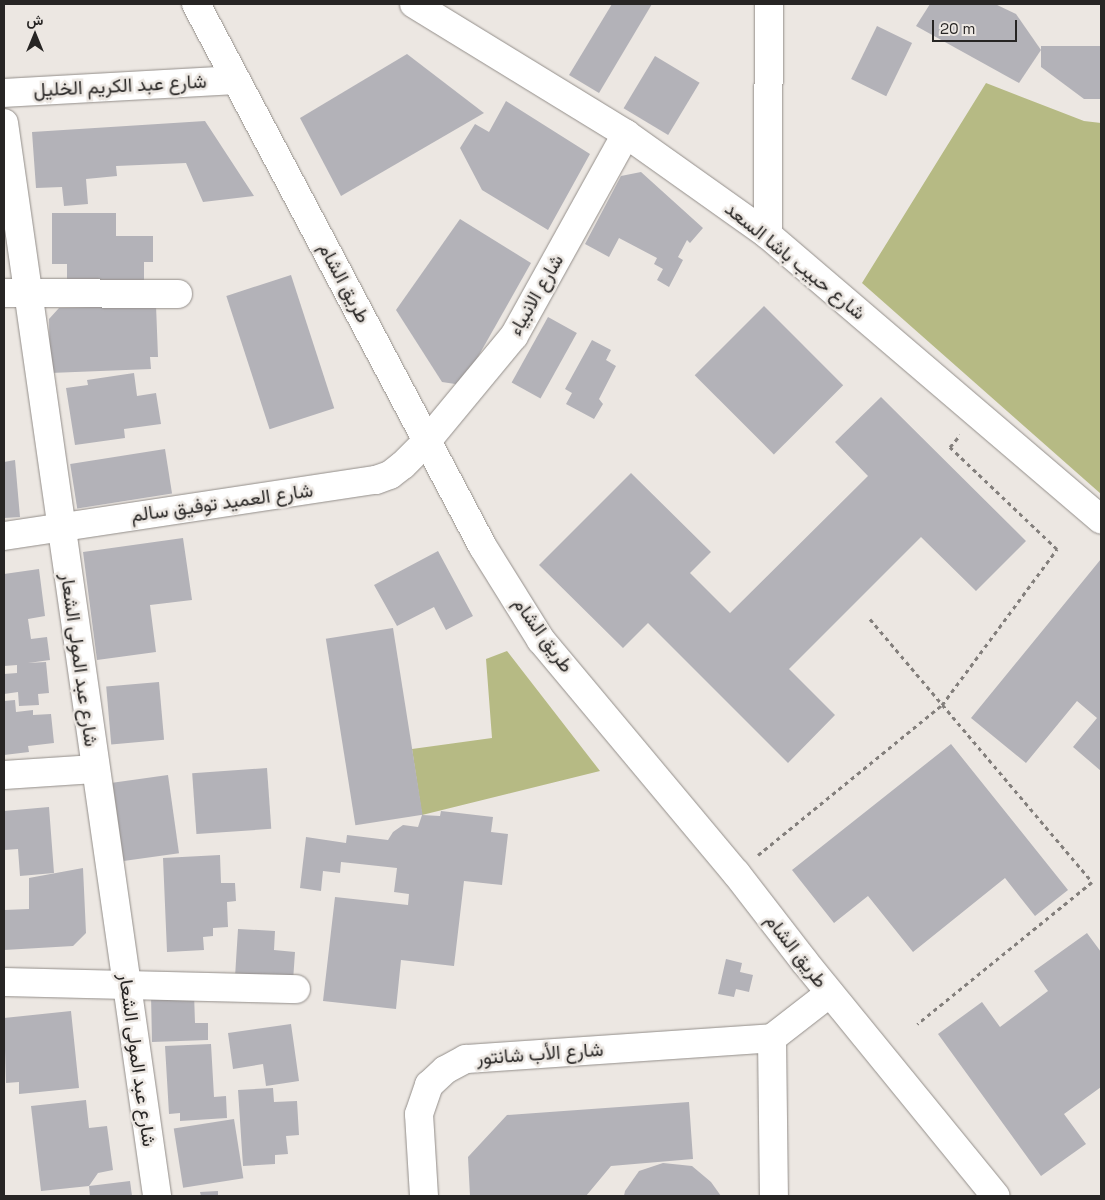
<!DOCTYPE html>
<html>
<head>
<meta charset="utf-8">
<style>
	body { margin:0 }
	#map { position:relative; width:1105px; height:1200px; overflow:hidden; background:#ece7e2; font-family:"Space Grotesk",Vazirmatn,sans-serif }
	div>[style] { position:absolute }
	.green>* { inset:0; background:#b6ba84 }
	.building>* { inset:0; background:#b3b2b8; transform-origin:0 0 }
	.path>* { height:3px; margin-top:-1.5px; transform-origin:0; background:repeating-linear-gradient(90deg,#837f7c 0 4px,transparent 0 8px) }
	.roads { filter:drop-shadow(0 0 1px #938e8a) drop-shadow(0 0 1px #938e8a) }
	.minor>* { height:28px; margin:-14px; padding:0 14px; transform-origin:14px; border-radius:14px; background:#fff }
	span { translate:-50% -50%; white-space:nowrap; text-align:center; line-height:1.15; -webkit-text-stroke:5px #ece7e2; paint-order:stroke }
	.street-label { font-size:19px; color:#272524 }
	.frame { position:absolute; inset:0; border:5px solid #272524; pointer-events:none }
	.north { position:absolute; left:10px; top:10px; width:50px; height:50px; -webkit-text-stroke:4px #ece7e2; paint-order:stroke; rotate:0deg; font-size:14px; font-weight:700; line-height:20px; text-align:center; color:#272524 }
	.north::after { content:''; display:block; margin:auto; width:18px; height:22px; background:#272524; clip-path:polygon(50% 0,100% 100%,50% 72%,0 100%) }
	.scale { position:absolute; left:932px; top:20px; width:85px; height:22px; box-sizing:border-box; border:2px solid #272524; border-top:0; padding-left:6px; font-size:15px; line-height:18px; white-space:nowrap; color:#272524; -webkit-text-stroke:4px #ece7e2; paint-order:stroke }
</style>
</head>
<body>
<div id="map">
	<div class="green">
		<div style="clip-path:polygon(986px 83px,1084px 121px,1101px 123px,1101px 494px,862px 283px)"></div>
		<div style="clip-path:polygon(507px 651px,600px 771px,422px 815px,412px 749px,492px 738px,486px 659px)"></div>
	</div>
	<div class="building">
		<div style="clip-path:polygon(612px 4px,652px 4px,599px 93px,569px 75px)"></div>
		<div style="clip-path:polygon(930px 4px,995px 4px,1016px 14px,1041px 50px,1019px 83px,916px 26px)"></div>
		<div style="left:877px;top:26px;width:39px;height:59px;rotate:26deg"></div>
		<div style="clip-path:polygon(1041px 46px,1101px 46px,1101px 99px,1084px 99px,1041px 67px)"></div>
		<div style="clip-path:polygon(407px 54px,484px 113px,341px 196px,300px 118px)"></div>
		<div style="left:655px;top:56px;width:52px;height:61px;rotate:31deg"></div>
		<div style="clip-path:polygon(506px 101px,590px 154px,548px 230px,482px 190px,460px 148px,475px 124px,489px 132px)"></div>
		<div style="clip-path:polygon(205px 121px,254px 196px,203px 202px,186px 163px,116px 166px,117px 176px,86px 179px,88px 204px,64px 206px,62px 187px,36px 188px,32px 132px)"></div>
		<div style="clip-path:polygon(641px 172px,703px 228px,690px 243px,687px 240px,678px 257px,683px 260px,669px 287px,657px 280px,663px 269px,654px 264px,657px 258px,619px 238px,609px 257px,585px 244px,621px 176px)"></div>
		<div style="clip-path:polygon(52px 213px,116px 213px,116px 236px,153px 236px,153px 262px,144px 262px,144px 283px,67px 283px,67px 264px,52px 264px)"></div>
		<div style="clip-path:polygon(460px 219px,531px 263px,462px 385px,442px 382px,396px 310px)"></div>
		<div style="left:291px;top:275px;width:140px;height:68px;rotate:72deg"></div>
		<div style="clip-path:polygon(156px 305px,158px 357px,150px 357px,151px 369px,50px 373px,49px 319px,59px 308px)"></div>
		<div style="left:764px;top:306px;width:112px;height:98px;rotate:45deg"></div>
		<div style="left:548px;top:317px;width:33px;height:75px;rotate:29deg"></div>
		<div style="clip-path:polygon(592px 340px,611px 350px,606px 360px,616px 366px,599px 399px,603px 404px,594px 419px,566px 404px,572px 393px,565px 389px)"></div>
		<div style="clip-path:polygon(134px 373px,137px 396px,156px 393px,161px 424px,124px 429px,125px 438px,75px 445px,66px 388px,88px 385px,87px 380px)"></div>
		<div style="clip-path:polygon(881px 397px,1026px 541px,976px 591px,921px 537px,789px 669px,835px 715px,788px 763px,648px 623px,623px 648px,539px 565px,631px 473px,711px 552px,690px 573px,730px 613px,868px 476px,835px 442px)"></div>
		<div style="left:165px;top:449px;width:45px;height:96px;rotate:81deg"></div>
		<div style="clip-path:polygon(15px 460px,20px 517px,4px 518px,4px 462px)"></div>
		<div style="clip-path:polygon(183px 538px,192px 600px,150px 605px,156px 652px,97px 660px,83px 552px)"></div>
		<div style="clip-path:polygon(438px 551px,473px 616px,446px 630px,434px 607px,397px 626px,374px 585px)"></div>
		<div style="clip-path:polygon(1101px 559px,1101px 771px,1073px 747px,1097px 718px,1077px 701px,1026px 763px,971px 718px)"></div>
		<div style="clip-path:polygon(39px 569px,45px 616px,28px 619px,31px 639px,47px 637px,50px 660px,28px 663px,46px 662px,49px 693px,38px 694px,39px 705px,19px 706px,18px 692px,4px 694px,4px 674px,17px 673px,17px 665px,4px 666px,4px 574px)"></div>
		<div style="left:393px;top:628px;width:189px;height:68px;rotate:81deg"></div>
		<div style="left:159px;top:682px;width:58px;height:53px;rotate:85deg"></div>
		<div style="clip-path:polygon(15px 700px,16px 712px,33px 710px,33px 715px,51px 714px,54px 743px,28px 746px,29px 752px,4px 755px,4px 701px)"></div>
		<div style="clip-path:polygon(951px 744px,1068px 890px,1035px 916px,1005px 878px,913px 952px,868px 896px,834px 923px,792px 870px)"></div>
		<div style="left:267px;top:768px;width:61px;height:75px;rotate:86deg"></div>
		<div style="left:168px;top:775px;width:79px;height:56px;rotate:82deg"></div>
		<div style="clip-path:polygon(49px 807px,54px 873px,20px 876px,18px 849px,4px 850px,4px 811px)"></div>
		<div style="clip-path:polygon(441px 811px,493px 817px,491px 832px,508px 834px,502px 885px,464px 881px,454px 966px,401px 960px,396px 1009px,323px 1001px,335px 897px,408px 905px,409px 894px,394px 892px,397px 868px,341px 862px,340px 873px,323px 871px,321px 891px,300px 888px,306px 837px,346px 843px,347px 835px,388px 840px,393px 832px,403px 825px,418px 827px,422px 815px,440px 816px)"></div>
		<div style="clip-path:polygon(220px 855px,221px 883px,235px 883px,236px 901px,227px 902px,228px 927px,213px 928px,213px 936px,203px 937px,204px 950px,167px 952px,163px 858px)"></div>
		<div style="clip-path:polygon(83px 868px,86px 933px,73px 946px,4px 950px,4px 910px,29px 909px,29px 878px)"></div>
		<div style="clip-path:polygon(238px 929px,275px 931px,274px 950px,295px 952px,293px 981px,235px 977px)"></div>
		<div style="clip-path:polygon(1087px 933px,1101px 952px,1101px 1087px,1064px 1114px,1086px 1144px,1041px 1176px,938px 1034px,982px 1002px,1000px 1027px,1048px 991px,1034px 971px)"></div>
		<div style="clip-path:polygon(726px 959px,742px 963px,740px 972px,753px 975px,749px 992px,736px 989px,734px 997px,718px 994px)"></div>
		<div style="clip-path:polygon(194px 993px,195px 1023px,208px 1023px,208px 1040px,152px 1042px,151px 995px)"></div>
		<div style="clip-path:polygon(71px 1011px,79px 1088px,19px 1094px,19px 1082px,6px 1083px,4px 1018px)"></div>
		<div style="clip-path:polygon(291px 1024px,299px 1081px,266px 1086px,263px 1064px,233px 1069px,228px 1033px)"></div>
		<div style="clip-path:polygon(211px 1044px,214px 1097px,226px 1096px,227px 1118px,180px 1121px,180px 1113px,169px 1114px,165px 1046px)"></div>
		<div style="clip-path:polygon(273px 1088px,274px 1102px,297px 1101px,299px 1135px,286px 1136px,288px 1154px,275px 1155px,275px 1164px,243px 1166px,238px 1090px)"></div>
		<div style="clip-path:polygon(86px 1100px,89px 1128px,107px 1126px,113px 1170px,98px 1173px,89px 1186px,41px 1191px,31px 1106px)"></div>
		<div style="clip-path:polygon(689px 1102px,693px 1159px,611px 1166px,586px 1196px,470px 1196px,468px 1157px,507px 1115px)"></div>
		<div style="left:234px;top:1119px;width:60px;height:61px;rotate:81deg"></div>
		<div style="clip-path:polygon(663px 1163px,692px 1166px,711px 1182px,721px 1196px,624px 1196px,625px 1191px,639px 1171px)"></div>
		<div style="clip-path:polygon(130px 1181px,132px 1196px,90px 1196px,89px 1186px)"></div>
		<div style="clip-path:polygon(218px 1191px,218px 1196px,201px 1196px,200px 1192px)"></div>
	</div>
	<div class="path">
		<div style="left:870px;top:619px;width:344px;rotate:49.8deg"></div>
		<div style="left:1092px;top:882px;width:225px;rotate:140.9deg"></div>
		<div style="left:758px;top:855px;width:237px;rotate:-39.2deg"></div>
		<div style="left:942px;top:705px;width:194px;rotate:-53.6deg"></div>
		<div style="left:1057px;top:549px;width:148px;rotate:-136.4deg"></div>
		<div style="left:950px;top:447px;width:16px;rotate:-50deg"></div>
	</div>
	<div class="roads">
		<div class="minor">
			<div style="left:196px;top:4px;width:614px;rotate:62.14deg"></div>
			<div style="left:483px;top:547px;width:110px;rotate:58.1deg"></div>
			<div style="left:541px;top:640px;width:304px;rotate:50.1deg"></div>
			<div style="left:736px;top:873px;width:111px;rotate:52.3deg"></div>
			<div style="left:804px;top:961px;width:303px;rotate:50.8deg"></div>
			<div style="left:414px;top:4px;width:249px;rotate:31.5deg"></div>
			<div style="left:626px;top:134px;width:174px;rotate:35.4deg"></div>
			<div style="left:768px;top:235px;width:438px;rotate:40.5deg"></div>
			<div style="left:4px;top:93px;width:232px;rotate:-3.2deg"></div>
			<div style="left:4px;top:123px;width:1084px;rotate:81.88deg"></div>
			<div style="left:768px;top:235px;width:231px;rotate:-89.8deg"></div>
			<div style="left:4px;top:293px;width:174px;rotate:0.3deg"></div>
			<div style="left:4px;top:536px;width:376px;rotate:-8.6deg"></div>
			<div style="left:376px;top:480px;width:15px;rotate:-20deg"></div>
			<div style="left:390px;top:475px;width:16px;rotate:-38deg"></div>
			<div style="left:403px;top:465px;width:34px;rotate:-45deg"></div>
			<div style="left:427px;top:441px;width:136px;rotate:-50.4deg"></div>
			<div style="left:514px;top:336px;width:231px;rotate:-61deg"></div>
			<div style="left:4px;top:775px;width:91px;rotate:-3.8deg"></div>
			<div style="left:4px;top:982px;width:292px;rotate:1.4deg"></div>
			<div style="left:772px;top:1038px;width:158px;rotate:89.3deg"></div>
			<div style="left:772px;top:1038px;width:73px;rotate:-37.8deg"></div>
			<div style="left:424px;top:1196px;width:82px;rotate:-93.5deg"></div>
			<div style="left:419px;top:1114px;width:31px;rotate:-71deg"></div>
			<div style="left:429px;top:1085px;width:22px;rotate:-43deg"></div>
			<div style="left:445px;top:1070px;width:24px;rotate:-28deg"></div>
			<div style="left:466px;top:1059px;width:307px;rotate:-3.9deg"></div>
		</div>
	</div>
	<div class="street-label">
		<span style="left:120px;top:86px;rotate:-3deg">شارع عبد الكريم الخليل</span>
		<span style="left:795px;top:261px;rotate:39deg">شارع حبيب باشا السعد</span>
		<span style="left:344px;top:283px;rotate:62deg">طريق الشام</span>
		<span style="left:536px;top:295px;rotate:-60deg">شارع الانبياء</span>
		<span style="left:222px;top:503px;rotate:-8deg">شارع العميد توفيق سالم</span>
		<span style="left:543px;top:635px;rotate:54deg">طريق الشام</span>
		<span style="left:79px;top:660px;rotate:82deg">شارع عبد المولى الشعار</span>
		<span style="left:796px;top:951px;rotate:52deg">طريق الشام</span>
		<span style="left:540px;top:1054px;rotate:-4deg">شارع الأب شانتور</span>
		<span style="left:137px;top:1060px;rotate:82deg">شارع عبد المولى الشعار</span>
	</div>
	<div class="frame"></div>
	<div class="north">ش</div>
	<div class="scale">20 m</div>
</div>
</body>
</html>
